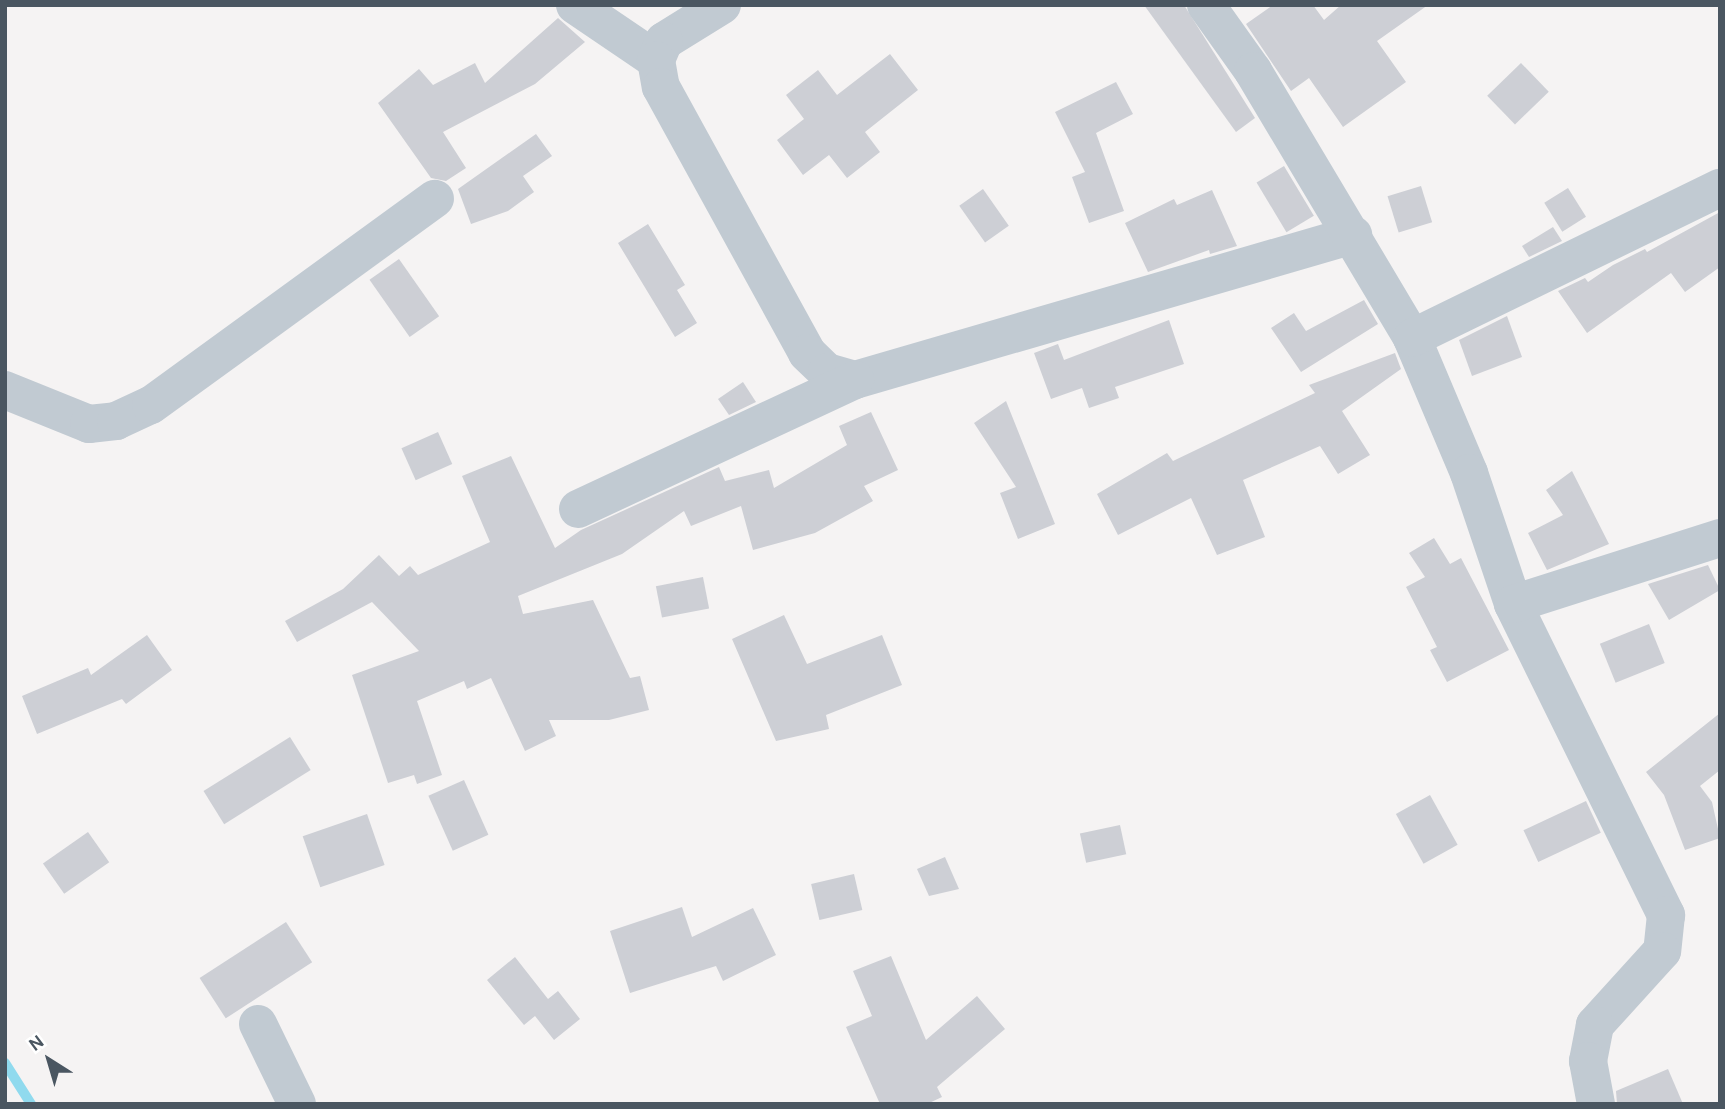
<!DOCTYPE html>
<html>
<head>
<meta charset="utf-8">
<style>
	body { margin:0 }
	#map { position:relative; width:1725px; height:1109px; overflow:hidden; background:#f5f3f3; font-family:Karla,sans-serif }
	div>[style] { position:absolute }
	.stream>* { height:10px; margin:-5px; padding:0 5px; transform-origin:5px; border-radius:5px; background:#90daee }
	.building>* { inset:0; background:#cdcfd5; transform-origin:0 0 }
	.minor>* { height:38px; margin:-19px; padding:0 19px; transform-origin:19px; border-radius:19px; background:#c1cad2 }
	span { translate:-50% -50%; white-space:nowrap; text-align:center; line-height:1.15; -webkit-text-stroke:7px #fff; paint-order:stroke }
	.frame { position:absolute; inset:0; border:7px solid #4a5661; pointer-events:none }
	.north { position:absolute; left:14px; top:1025px; width:70px; height:70px; -webkit-text-stroke:5px #fff; paint-order:stroke; rotate:323deg; font-size:19px; font-weight:700; line-height:28px; text-align:center; color:#4a5661 }
	.north::after { content:''; display:block; margin:auto; width:24px; height:32px; background:#4a5661; clip-path:polygon(50% 0,100% 100%,50% 72%,0 100%) }
</style>
</head>
<body>
<div id="map">
	<div class="stream">
		<div style="left:5px;top:1063px;width:49px;rotate:57.6deg"></div>
	</div>
	<div class="building">
		<div style="clip-path:polygon(1144px 5px,1184px 5px,1255px 118px,1236px 132px)"></div>
		<div style="clip-path:polygon(1273px 5px,1313px 5px,1324px 20px,1341px 5px,1428px 5px,1377px 41px,1406px 82px,1343px 127px,1309px 78px,1291px 91px,1246px 24px)"></div>
		<div style="clip-path:polygon(558px 18px,585px 42px,535px 84px,443px 132px,466px 168px,446px 181px,431px 178px,378px 103px,419px 69px,433px 85px,475px 63px,485px 83px)"></div>
		<div style="clip-path:polygon(890px 54px,918px 90px,865px 132px,880px 152px,847px 178px,829px 155px,803px 175px,777px 140px,804px 119px,786px 95px,818px 70px,837px 95px)"></div>
		<div style="left:1521px;top:63px;width:40px;height:47px;rotate:46deg"></div>
		<div style="clip-path:polygon(1116px 82px,1133px 114px,1096px 133px,1124px 211px,1089px 223px,1072px 177px,1085px 172px,1055px 112px)"></div>
		<div style="clip-path:polygon(536px 134px,552px 156px,523px 176px,534px 192px,508px 211px,471px 224px,458px 189px)"></div>
		<div style="left:1284px;top:166px;width:58px;height:32px;rotate:59deg"></div>
		<div style="left:1421px;top:186px;width:38px;height:35px;rotate:73deg"></div>
		<div style="left:1568px;top:188px;width:34px;height:28px;rotate:58deg"></div>
		<div style="left:983px;top:189px;width:45px;height:29px;rotate:55deg"></div>
		<div style="clip-path:polygon(1212px 190px,1237px 246px,1210px 254px,1209px 250px,1148px 272px,1125px 223px,1174px 199px,1177px 205px)"></div>
		<div style="clip-path:polygon(1720px 212px,1720px 267px,1685px 292px,1671px 273px,1587px 333px,1558px 291px,1585px 278px,1588px 282px,1613px 265px,1645px 249px,1647px 252px)"></div>
		<div style="clip-path:polygon(648px 224px,685px 285px,677px 290px,697px 323px,675px 337px,618px 243px)"></div>
		<div style="clip-path:polygon(1553px 227px,1562px 241px,1529px 257px,1522px 246px)"></div>
		<div style="left:399px;top:259px;width:70px;height:36px;rotate:55deg"></div>
		<div style="clip-path:polygon(1364px 300px,1378px 324px,1301px 372px,1271px 328px,1294px 313px,1306px 331px)"></div>
		<div style="clip-path:polygon(1507px 316px,1522px 357px,1472px 376px,1459px 340px)"></div>
		<div style="clip-path:polygon(1169px 320px,1184px 364px,1115px 387px,1119px 398px,1089px 408px,1082px 388px,1051px 399px,1034px 353px,1058px 344px,1064px 360px)"></div>
		<div style="clip-path:polygon(1395px 353px,1401px 369px,1342px 411px,1370px 455px,1338px 474px,1320px 446px,1243px 480px,1265px 537px,1217px 555px,1191px 498px,1118px 535px,1097px 494px,1167px 453px,1173px 461px,1315px 393px,1309px 385px)"></div>
		<div style="clip-path:polygon(743px 382px,756px 402px,729px 415px,718px 399px)"></div>
		<div style="clip-path:polygon(1006px 401px,1055px 524px,1018px 539px,1000px 493px,1016px 487px,974px 423px)"></div>
		<div style="clip-path:polygon(871px 412px,898px 470px,864px 486px,873px 501px,815px 533px,753px 550px,741px 506px,691px 526px,684px 511px,622px 554px,518px 596px,523px 614px,593px 600px,630px 678px,640px 676px,649px 710px,609px 720px,549px 720px,556px 736px,525px 751px,491px 678px,467px 689px,464px 681px,417px 701px,442px 775px,417px 784px,414px 775px,388px 783px,352px 675px,419px 651px,372px 602px,297px 642px,285px 621px,343px 589px,379px 555px,399px 576px,410px 566px,418px 575px,490px 542px,462px 476px,511px 456px,555px 548px,581px 530px,719px 467px,725px 481px,769px 470px,774px 488px,847px 445px,839px 426px)"></div>
		<div style="left:438px;top:432px;width:35px;height:40px;rotate:66deg"></div>
		<div style="clip-path:polygon(1572px 471px,1609px 544px,1547px 570px,1528px 533px,1563px 515px,1546px 490px)"></div>
		<div style="clip-path:polygon(1434px 538px,1450px 564px,1461px 558px,1509px 650px,1447px 682px,1430px 650px,1437px 647px,1406px 587px,1425px 577px,1409px 553px)"></div>
		<div style="clip-path:polygon(1708px 565px,1720px 590px,1669px 620px,1648px 584px)"></div>
		<div style="left:703px;top:577px;width:32px;height:48px;rotate:79deg"></div>
		<div style="clip-path:polygon(784px 615px,807px 664px,882px 635px,902px 685px,826px 715px,829px 729px,776px 741px,732px 639px)"></div>
		<div style="left:1649px;top:624px;width:42px;height:53px;rotate:68deg"></div>
		<div style="clip-path:polygon(147px 635px,172px 670px,126px 704px,122px 699px,37px 734px,22px 696px,88px 668px,91px 675px)"></div>
		<div style="clip-path:polygon(1720px 713px,1720px 770px,1700px 786px,1712px 802px,1720px 838px,1685px 850px,1664px 795px,1646px 772px)"></div>
		<div style="left:290px;top:737px;width:39px;height:102px;rotate:58deg"></div>
		<div style="left:464px;top:780px;width:60px;height:39px;rotate:66deg"></div>
		<div style="left:1430px;top:795px;width:57px;height:39px;rotate:61deg"></div>
		<div style="left:1586px;top:801px;width:35px;height:69px;rotate:65deg"></div>
		<div style="left:367px;top:814px;width:54px;height:68px;rotate:71deg"></div>
		<div style="left:1120px;top:825px;width:30px;height:41px;rotate:78deg"></div>
		<div style="left:88px;top:832px;width:37px;height:55px;rotate:55deg"></div>
		<div style="clip-path:polygon(945px 857px,959px 889px,929px 896px,917px 869px)"></div>
		<div style="left:854px;top:874px;width:37px;height:44px;rotate:77deg"></div>
		<div style="clip-path:polygon(682px 907px,692px 937px,753px 908px,776px 955px,723px 981px,716px 966px,630px 993px,610px 931px)"></div>
		<div style="left:286px;top:922px;width:48px;height:103px;rotate:57deg"></div>
		<div style="clip-path:polygon(891px 956px,926px 1040px,977px 996px,1005px 1029px,937px 1087px,942px 1097px,927px 1104px,880px 1104px,846px 1027px,872px 1016px,853px 971px)"></div>
		<div style="clip-path:polygon(515px 957px,548px 999px,558px 991px,580px 1019px,554px 1040px,535px 1016px,524px 1025px,487px 980px)"></div>
		<div style="clip-path:polygon(1668px 1069px,1683px 1104px,1617px 1104px,1616px 1091px)"></div>
	</div>
	<div class="minor">
		<div style="left:575px;top:5px;width:98px;rotate:34.2deg"></div>
		<div style="left:722px;top:5px;width:68px;rotate:148.2deg"></div>
		<div style="left:664px;top:41px;width:21px;rotate:113deg"></div>
		<div style="left:656px;top:60px;width:27px;rotate:80deg"></div>
		<div style="left:661px;top:87px;width:303px;rotate:61.2deg"></div>
		<div style="left:807px;top:353px;width:28px;rotate:44deg"></div>
		<div style="left:827px;top:372px;width:29px;rotate:16deg"></div>
		<div style="left:855px;top:380px;width:519px;rotate:-16.23deg"></div>
		<div style="left:1206px;top:5px;width:81px;rotate:54.5deg"></div>
		<div style="left:1253px;top:71px;width:311px;rotate:59.2deg"></div>
		<div style="left:1412px;top:338px;width:147px;rotate:67.1deg"></div>
		<div style="left:1469px;top:473px;width:138px;rotate:71.4deg"></div>
		<div style="left:1513px;top:604px;width:347px;rotate:63.8deg"></div>
		<div style="left:1666px;top:915px;width:36px;rotate:96deg"></div>
		<div style="left:1662px;top:951px;width:100px;rotate:132.2deg"></div>
		<div style="left:1595px;top:1025px;width:37px;rotate:101deg"></div>
		<div style="left:1588px;top:1061px;width:44px;rotate:79.5deg"></div>
		<div style="left:1412px;top:338px;width:343px;rotate:-26deg"></div>
		<div style="left:5px;top:390px;width:91px;rotate:22deg"></div>
		<div style="left:89px;top:424px;width:27px;rotate:-6deg"></div>
		<div style="left:116px;top:421px;width:38px;rotate:-25deg"></div>
		<div style="left:151px;top:405px;width:351px;rotate:-36deg"></div>
		<div style="left:578px;top:509px;width:306px;rotate:-25deg"></div>
		<div style="left:1513px;top:604px;width:217px;rotate:-17.7deg"></div>
		<div style="left:258px;top:1024px;width:89px;rotate:64deg"></div>
	</div>
	<div class="frame"></div>
	<div class="north">N</div>
</div>
</body>
</html>
